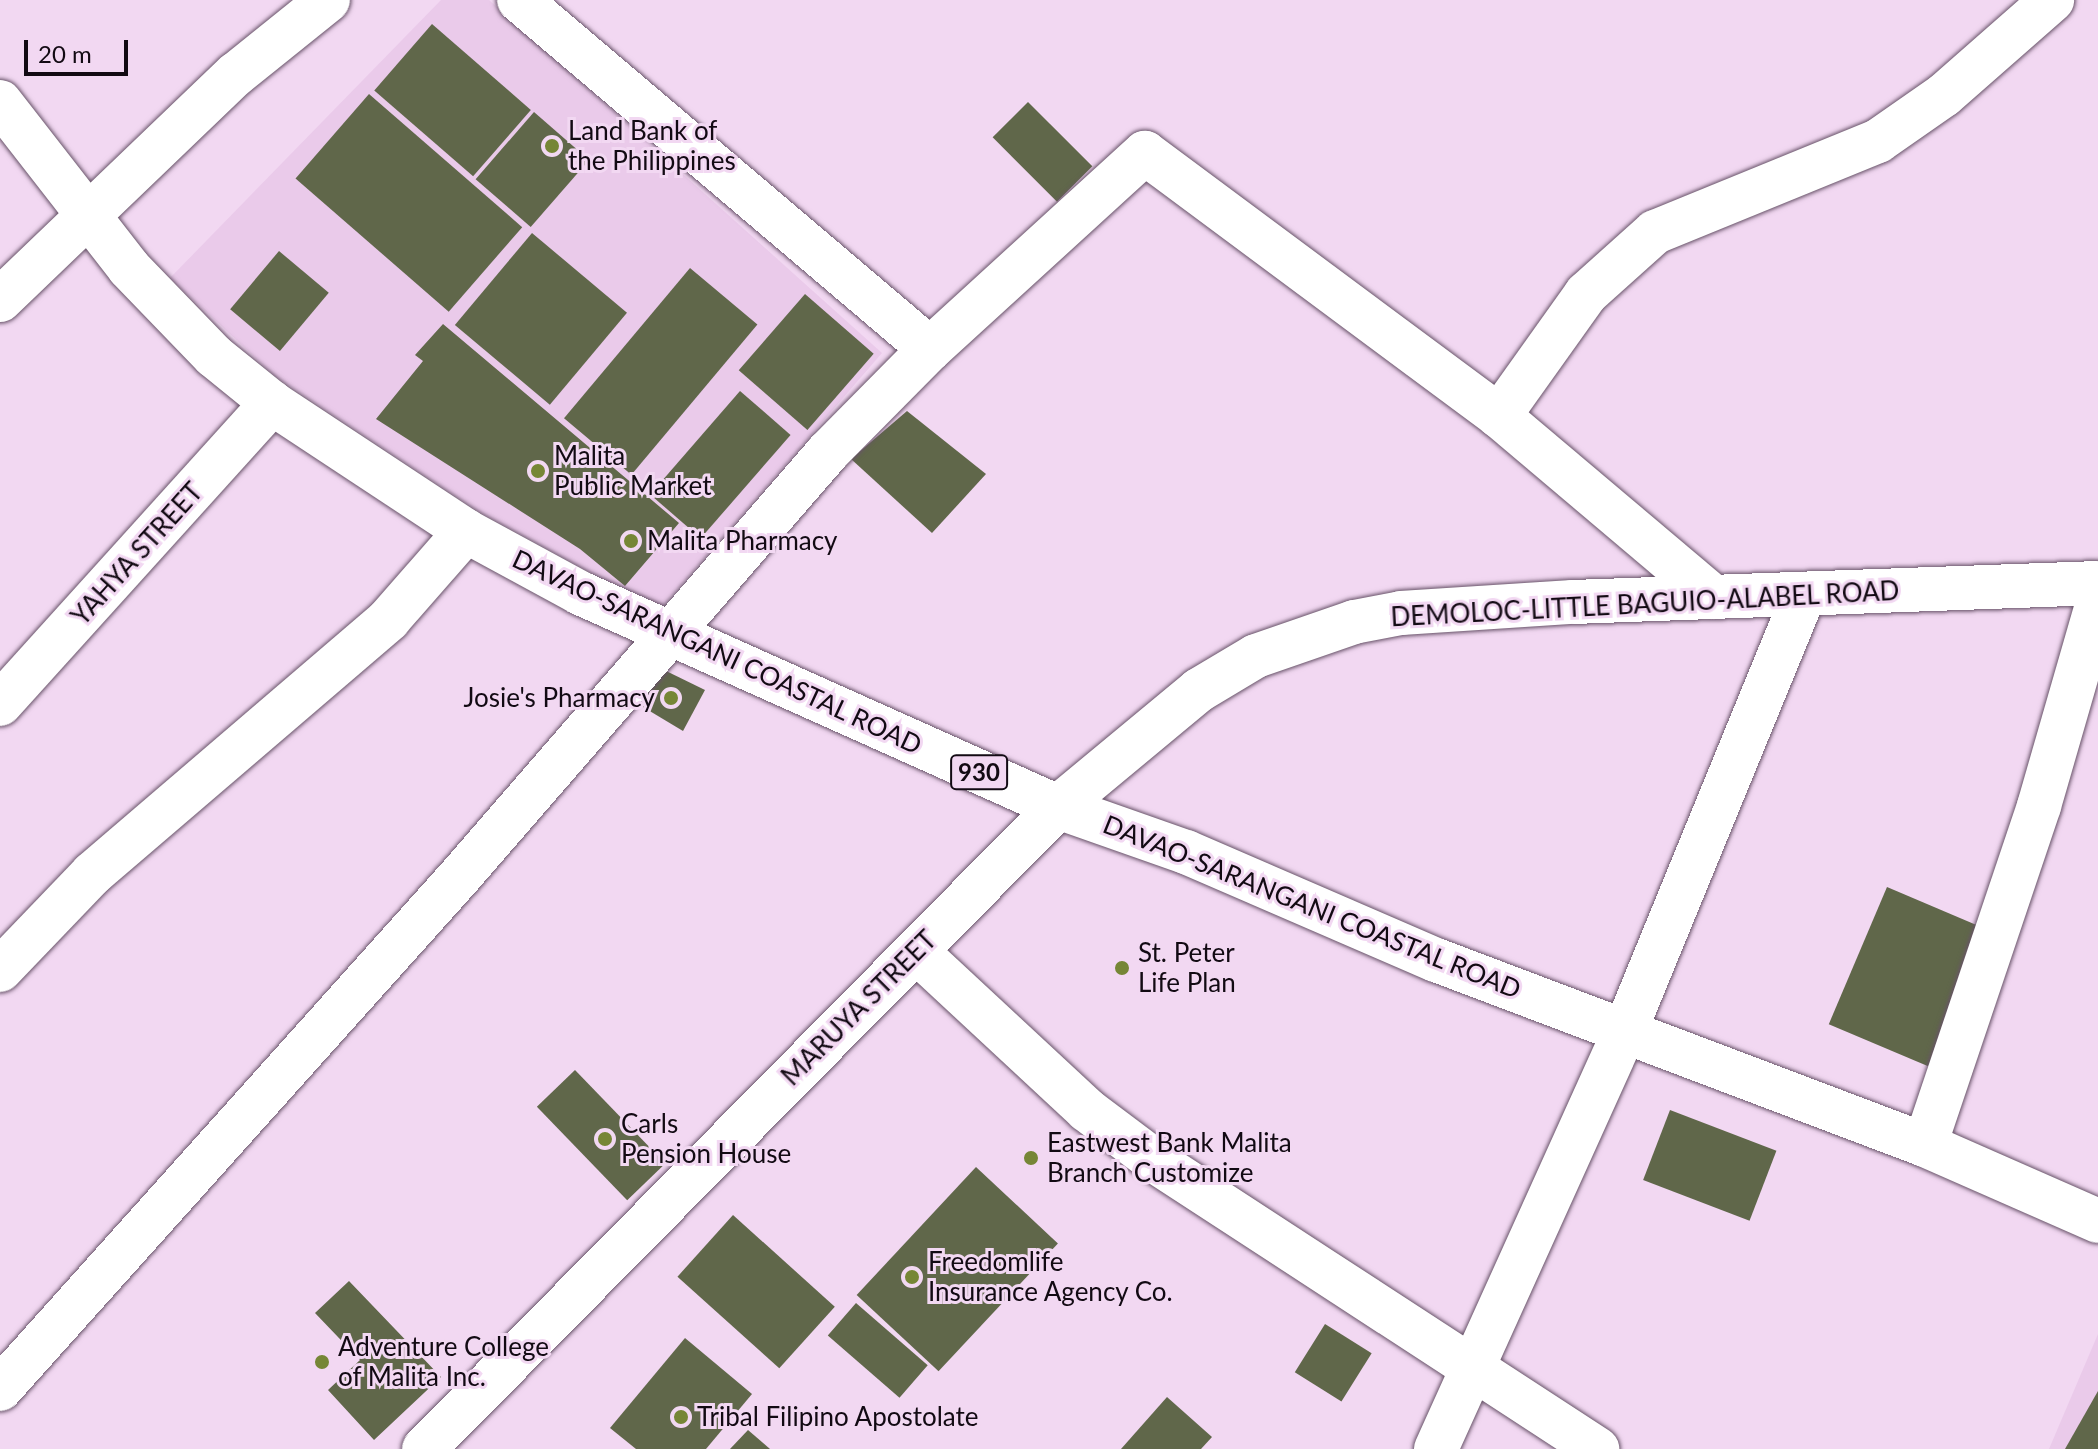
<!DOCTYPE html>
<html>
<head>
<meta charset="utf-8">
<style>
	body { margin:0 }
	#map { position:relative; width:2098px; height:1449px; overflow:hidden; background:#f2d8f2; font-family:Lato,sans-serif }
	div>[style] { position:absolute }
	.built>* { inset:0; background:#eacaea }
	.building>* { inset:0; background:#60674a; transform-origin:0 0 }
	.roads { filter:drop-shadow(0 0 2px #675268) drop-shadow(0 0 2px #675268) }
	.minor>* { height:44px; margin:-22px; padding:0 22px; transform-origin:22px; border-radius:22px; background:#fff }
	.major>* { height:44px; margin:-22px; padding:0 22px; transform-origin:22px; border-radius:22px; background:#fff }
	.dots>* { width:22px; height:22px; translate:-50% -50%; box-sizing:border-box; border:4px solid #f2d8f2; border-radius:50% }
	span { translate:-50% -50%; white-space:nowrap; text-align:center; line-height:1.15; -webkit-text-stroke:6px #f2d8f2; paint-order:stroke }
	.shield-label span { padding:2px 6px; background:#f2d8f2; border:2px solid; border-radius:6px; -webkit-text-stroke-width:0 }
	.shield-label { font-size:24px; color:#120a13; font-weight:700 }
	.poi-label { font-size:26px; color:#120a13 }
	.left { translate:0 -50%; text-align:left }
	.right { translate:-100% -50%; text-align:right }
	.street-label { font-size:26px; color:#120a13 }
	.scale { position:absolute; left:24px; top:40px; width:104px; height:36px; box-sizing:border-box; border:4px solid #120a13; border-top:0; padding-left:10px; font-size:24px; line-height:28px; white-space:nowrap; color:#120a13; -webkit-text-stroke:6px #f2d8f2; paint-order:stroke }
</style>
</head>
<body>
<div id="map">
	<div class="built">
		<div style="clip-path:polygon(441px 0,489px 0,882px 353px,659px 610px,480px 512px,275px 376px,170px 278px)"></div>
		<div style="clip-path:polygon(2098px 1334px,2098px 1449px,2049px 1449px)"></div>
	</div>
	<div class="building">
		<div style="left:432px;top:24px;width:131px;height:88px;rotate:41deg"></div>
		<div style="left:369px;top:94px;width:203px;height:112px;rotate:41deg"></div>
		<div style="left:1028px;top:102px;width:91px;height:50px;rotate:45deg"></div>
		<div style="left:534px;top:112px;width:73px;height:89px;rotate:41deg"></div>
		<div style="left:532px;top:233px;width:124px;height:120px;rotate:40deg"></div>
		<div style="left:279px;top:251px;width:65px;height:76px;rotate:40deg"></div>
		<div style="left:690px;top:268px;width:88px;height:196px;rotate:40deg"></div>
		<div style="left:805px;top:294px;width:91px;height:101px;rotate:41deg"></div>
		<div style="clip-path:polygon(443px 324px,679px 523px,625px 586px,580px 549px,376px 419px,423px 361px,415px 355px)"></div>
		<div style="left:740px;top:391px;width:67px;height:137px;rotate:41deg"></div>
		<div style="clip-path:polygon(907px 411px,986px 474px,932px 533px,851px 459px)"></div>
		<div style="clip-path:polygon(660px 668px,705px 690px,683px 731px,633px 701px)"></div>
		<div style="left:1887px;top:887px;width:108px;height:149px;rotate:23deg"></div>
		<div style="left:575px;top:1070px;width:130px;height:53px;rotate:46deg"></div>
		<div style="left:1670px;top:1110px;width:114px;height:75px;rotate:21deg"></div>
		<div style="left:976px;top:1167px;width:112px;height:175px;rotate:43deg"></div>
		<div style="left:733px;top:1215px;width:137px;height:83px;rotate:42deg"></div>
		<div style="clip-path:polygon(349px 1281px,441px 1377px,374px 1440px,328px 1390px,360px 1360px,315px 1313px)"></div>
		<div style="left:856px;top:1303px;width:95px;height:43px;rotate:41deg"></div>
		<div style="left:1325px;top:1324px;width:55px;height:57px;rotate:32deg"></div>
		<div style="clip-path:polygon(685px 1338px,752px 1394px,706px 1449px,636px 1449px,610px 1428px)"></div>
		<div style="clip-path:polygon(2098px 1391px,2098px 1449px,2065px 1449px)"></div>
		<div style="clip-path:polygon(1167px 1397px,1212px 1437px,1201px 1449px,1121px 1449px)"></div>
		<div style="clip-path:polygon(748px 1430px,770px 1449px,730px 1449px)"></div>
	</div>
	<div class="roads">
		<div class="minor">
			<div style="left:519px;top:0;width:539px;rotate:40.34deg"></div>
			<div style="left:0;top:300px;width:327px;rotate:-43.8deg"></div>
			<div style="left:236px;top:74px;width:118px;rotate:-38.8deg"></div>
			<div style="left:1499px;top:416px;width:150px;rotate:-54.5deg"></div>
			<div style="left:1586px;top:294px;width:93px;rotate:-41.9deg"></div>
			<div style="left:1655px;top:232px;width:241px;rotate:-22.2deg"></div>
			<div style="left:1878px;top:141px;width:80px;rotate:-34.9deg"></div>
			<div style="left:1944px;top:95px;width:144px;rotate:-41.3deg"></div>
			<div style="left:0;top:704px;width:406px;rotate:-47.9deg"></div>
			<div style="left:916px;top:951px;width:233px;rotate:42.9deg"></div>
			<div style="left:1087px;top:1110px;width:85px;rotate:36.9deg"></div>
			<div style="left:1155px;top:1161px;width:528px;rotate:33.09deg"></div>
			<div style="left:0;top:970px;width:133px;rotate:-46.2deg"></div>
			<div style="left:92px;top:874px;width:391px;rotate:-40.6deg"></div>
			<div style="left:389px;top:619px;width:117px;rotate:-48.8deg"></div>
			<div style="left:1925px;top:1145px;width:358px;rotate:-71.4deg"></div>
			<div style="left:2039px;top:806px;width:213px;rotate:-73.9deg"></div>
			<div style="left:0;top:1389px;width:690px;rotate:-48.11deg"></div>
			<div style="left:461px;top:875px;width:560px;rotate:-49.05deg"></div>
			<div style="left:828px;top:452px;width:145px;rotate:-45.3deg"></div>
			<div style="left:930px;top:349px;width:291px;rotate:-42.4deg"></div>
			<div style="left:1145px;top:153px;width:441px;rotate:36.6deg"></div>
			<div style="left:1499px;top:416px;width:280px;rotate:40.2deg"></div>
			<div style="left:424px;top:1449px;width:902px;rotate:-45.36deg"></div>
			<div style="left:1436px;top:1449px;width:459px;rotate:-65.7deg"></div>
			<div style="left:1625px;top:1031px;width:472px;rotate:-67.7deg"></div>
		</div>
		<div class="major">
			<div style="left:0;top:102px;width:210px;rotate:52.1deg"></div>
			<div style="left:129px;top:268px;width:122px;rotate:46deg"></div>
			<div style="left:214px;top:356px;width:75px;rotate:39deg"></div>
			<div style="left:272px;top:403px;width:232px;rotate:33.4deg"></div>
			<div style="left:466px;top:531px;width:130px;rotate:28.5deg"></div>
			<div style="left:580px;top:593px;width:524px;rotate:24.12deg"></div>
			<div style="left:1058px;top:807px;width:136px;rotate:19.4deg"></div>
			<div style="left:1186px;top:852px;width:272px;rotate:23.4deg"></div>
			<div style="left:1436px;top:960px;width:523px;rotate:20.72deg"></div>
			<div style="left:1925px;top:1145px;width:189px;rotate:23.7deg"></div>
			<div style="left:1058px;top:807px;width:183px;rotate:-39.7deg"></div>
			<div style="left:1199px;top:690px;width:66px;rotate:-30.8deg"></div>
			<div style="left:1256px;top:656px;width:104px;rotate:-19.1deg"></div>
			<div style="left:1354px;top:622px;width:48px;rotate:-10.8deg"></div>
			<div style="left:1401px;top:613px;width:172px;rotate:-3.7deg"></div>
			<div style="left:1573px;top:602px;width:525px;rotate:-2.07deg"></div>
		</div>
	</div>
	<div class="dots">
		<div style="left:552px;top:146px;background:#768636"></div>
		<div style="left:538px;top:471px;background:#768636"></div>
		<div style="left:631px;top:541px;background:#768636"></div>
		<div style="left:671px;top:698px;background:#768636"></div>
		<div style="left:1122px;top:968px;background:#768636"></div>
		<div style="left:605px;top:1139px;background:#768636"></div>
		<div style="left:1031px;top:1158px;background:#768636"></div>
		<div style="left:912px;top:1277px;background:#768636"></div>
		<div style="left:322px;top:1362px;background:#768636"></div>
		<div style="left:681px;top:1417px;background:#768636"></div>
	</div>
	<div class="shield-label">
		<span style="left:979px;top:772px">930</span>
	</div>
	<div class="poi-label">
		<span class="left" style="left:568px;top:146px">Land Bank of<br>the Philippines</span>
		<span class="left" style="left:554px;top:471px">Malita<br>Public Market</span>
		<span class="left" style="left:647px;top:541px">Malita Pharmacy</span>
		<span class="right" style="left:655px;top:698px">Josie's Pharmacy</span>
		<span class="left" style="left:1138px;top:968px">St. Peter<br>Life Plan</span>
		<span class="left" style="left:621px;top:1139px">Carls<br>Pension House</span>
		<span class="left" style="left:1047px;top:1158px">Eastwest Bank Malita<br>Branch Customize</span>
		<span class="left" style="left:928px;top:1277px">Freedomlife<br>Insurance Agency Co.</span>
		<span class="left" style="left:338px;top:1362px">Adventure College<br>of Malita Inc.</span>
		<span class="left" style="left:697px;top:1417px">Tribal Filipino Apostolate</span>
	</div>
	<div class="street-label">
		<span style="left:137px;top:554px;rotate:-48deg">YAHYA STREET</span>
		<span style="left:1645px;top:604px;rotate:-3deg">DEMOLOC-LITTLE BAGUIO-ALABEL ROAD</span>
		<span style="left:717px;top:652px;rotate:25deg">DAVAO-SARANGANI COASTAL ROAD</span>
		<span style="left:1312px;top:907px;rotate:22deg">DAVAO-SARANGANI COASTAL ROAD</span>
		<span style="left:859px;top:1008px;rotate:-45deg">MARUYA STREET</span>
	</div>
	<div class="scale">20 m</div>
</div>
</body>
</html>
